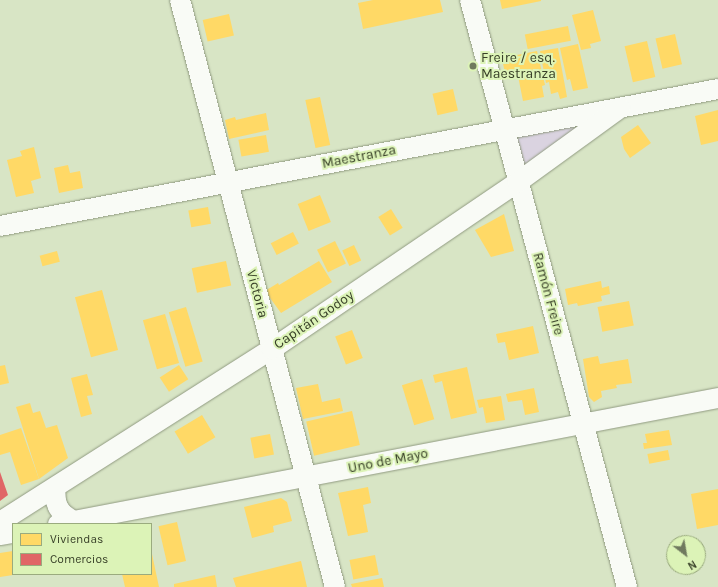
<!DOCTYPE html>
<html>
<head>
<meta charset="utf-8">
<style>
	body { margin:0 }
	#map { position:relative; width:718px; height:587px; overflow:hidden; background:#d8e5c5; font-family:Karla,sans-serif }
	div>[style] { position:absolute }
	.green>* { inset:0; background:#dad3e0 }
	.homes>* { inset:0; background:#ffd966; transform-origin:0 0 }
	.shops>* { inset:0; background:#e06666 }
	.roads { filter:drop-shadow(0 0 1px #909a81) drop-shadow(0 0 1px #909a81) }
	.minor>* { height:20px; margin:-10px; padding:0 10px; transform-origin:10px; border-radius:10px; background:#f9fbf6 }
	.dots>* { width:11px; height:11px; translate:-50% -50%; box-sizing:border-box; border:2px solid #dcf3b7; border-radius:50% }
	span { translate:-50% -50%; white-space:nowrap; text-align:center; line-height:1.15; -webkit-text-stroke:4px #dcf3b7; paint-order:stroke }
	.poi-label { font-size:14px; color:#384028 }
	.left { translate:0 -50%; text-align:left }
	.street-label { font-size:14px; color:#384028 }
	.legend { position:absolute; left:12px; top:523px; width:140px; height:52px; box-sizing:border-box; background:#dcf3b7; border:1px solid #9aab7e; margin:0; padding:5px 7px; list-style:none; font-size:12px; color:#384028 }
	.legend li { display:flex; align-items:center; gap:8px; height:20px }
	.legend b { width:20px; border:1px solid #9aab7e }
	.north { position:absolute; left:666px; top:535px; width:40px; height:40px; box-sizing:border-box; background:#dcf3b7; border:1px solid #9aab7e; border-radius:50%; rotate:149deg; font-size:11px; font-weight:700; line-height:16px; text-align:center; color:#384028 }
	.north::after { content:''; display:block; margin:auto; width:14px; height:18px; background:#707a5f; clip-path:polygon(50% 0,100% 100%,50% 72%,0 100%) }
</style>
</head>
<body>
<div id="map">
	<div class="green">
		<div style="clip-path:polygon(574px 125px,575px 131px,528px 168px,521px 165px,515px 142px,518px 134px)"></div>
	</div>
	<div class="homes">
		<div style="clip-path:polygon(373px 0,440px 0,443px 12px,363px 29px,358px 3px)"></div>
		<div style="clip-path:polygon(500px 0,541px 0,541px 1px,502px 9px)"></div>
		<div style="clip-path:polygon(593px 10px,601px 41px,590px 44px,591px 48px,581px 50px,572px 15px)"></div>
		<div style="left:229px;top:14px;width:22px;height:27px;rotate:77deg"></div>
		<div style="left:568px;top:26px;width:15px;height:44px;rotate:79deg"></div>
		<div style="left:675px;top:34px;width:31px;height:20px;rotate:77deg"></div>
		<div style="left:647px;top:41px;width:37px;height:23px;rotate:77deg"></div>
		<div style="clip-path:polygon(578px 44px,588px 88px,573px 91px,570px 79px,567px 80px,560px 48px)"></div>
		<div style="clip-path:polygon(558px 48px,567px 97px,560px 99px,558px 92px,551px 94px,549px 82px,546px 83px,540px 51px)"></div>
		<div style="clip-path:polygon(537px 51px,545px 85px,542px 86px,544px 97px,523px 101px,517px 71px,505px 74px,502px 58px)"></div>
		<div style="left:453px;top:89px;width:22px;height:21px;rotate:77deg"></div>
		<div style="left:320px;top:97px;width:49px;height:15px;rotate:78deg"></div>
		<div style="clip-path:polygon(718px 110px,718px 141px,701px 145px,695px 116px)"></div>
		<div style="clip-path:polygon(266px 113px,269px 130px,229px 139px,225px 120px,235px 117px,236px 120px)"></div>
		<div style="clip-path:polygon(638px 125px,651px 143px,630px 158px,624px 149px,621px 137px)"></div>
		<div style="left:266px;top:135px;width:17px;height:28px;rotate:80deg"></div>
		<div style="clip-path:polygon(34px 147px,41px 178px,31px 181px,34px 193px,16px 197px,7px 160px,22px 156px,20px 151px)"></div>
		<div style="clip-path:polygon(68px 165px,70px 173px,80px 171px,83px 188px,59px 193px,54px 168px)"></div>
		<div style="left:320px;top:195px;width:29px;height:24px;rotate:68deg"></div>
		<div style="left:208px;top:207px;width:17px;height:20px;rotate:80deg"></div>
		<div style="left:391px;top:209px;width:22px;height:15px;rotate:58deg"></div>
		<div style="clip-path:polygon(504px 214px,514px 251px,491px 257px,475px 230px)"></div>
		<div style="left:293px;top:232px;width:13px;height:25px;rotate:63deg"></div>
		<div style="left:335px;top:241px;width:25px;height:20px;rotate:64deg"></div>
		<div style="left:354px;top:245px;width:17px;height:13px;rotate:65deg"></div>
		<div style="left:57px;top:251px;width:11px;height:18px;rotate:75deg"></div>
		<div style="left:226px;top:261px;width:25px;height:35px;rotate:78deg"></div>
		<div style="clip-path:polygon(319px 261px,332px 282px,281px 313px,265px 291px,278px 283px,279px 285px)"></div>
		<div style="clip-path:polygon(601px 281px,602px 288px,609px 286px,610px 294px,601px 296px,602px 301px,578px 306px,577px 303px,568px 305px,565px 289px)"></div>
		<div style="left:102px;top:290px;width:62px;height:28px;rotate:75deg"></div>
		<div style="left:629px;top:301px;width:25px;height:32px;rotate:79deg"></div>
		<div style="left:186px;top:307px;width:57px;height:18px;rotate:73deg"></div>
		<div style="left:165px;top:314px;width:51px;height:23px;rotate:74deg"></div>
		<div style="clip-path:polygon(533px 326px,539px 353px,509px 360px,505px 342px,498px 343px,496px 334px)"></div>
		<div style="left:352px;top:330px;width:30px;height:18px;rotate:69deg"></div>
		<div style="clip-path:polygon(598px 356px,600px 364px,628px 359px,632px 383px,616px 385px,617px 388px,601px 391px,602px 397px,594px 402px,589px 397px,583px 359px)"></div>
		<div style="clip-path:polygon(5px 365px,9px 383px,0 385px,0 366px)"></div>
		<div style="left:179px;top:365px;width:17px;height:23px;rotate:57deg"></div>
		<div style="clip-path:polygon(467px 367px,477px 413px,451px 419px,442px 381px,435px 383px,433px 375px)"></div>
		<div style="clip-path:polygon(87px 374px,93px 395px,87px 396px,92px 414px,81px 417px,71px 378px)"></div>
		<div style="left:422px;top:379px;width:42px;height:21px;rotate:73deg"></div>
		<div style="clip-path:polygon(318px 384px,322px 402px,340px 398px,343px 411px,303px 419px,296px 388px)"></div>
		<div style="clip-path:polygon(534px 388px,539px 412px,525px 415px,522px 400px,508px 402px,506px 394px)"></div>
		<div style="clip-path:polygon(501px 396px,505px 420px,486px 423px,483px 407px,479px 408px,477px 400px)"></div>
		<div style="clip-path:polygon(30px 403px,33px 413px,40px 411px,46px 428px,57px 425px,68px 458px,39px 479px,16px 407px)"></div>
		<div style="left:352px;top:411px;width:35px;height:47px;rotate:77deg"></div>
		<div style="left:202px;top:415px;width:26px;height:32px;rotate:59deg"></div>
		<div style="clip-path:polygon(21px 428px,39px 479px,21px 485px,10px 452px,0 455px,0 435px)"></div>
		<div style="clip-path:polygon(669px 430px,672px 445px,644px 449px,643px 443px,647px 443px,645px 434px)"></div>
		<div style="left:270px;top:434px;width:21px;height:20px;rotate:79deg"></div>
		<div style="left:668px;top:450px;width:10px;height:21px;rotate:79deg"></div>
		<div style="clip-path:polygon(368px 487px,371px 503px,363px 505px,368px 532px,348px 536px,338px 493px)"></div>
		<div style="clip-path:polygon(718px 489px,718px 525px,697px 529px,691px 494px)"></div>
		<div style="clip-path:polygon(281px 498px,287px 502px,292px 521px,273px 526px,274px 532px,252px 538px,244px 507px)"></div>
		<div style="left:177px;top:522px;width:40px;height:19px;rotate:77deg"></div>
		<div style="clip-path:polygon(13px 551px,13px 575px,0 577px,0 553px)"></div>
		<div style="clip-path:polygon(152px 554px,159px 587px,125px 587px,122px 574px,151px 574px)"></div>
		<div style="left:375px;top:555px;width:20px;height:26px;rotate:79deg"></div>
		<div style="clip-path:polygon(301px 561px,307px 587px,236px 587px,233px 578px)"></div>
		<div style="clip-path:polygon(215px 575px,217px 587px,174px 587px,174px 584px)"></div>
		<div style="clip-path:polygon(382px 578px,384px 587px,352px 587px,351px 584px)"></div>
	</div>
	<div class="shops">
		<div style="clip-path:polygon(0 472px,8px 495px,0 501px)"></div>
	</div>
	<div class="roads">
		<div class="minor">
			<div style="left:180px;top:0;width:607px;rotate:75.21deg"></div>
			<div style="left:470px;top:0;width:608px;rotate:75.03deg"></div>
			<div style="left:0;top:226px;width:731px;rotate:-10.8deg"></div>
			<div style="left:55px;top:488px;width:13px;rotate:86deg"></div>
			<div style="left:56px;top:501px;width:6px;rotate:72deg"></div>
			<div style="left:58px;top:507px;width:7px;rotate:56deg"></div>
			<div style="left:62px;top:513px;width:14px;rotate:36deg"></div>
			<div style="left:0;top:522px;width:322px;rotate:-32.5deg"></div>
			<div style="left:272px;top:349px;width:297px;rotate:-34.2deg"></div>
			<div style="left:518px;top:182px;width:126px;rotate:-36deg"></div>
			<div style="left:58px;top:524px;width:672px;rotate:-10.81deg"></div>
			<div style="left:0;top:535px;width:13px;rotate:-9deg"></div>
		</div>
	</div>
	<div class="dots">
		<div style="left:473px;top:66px;background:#707a5f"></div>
	</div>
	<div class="poi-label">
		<span class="left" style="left:481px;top:66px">Freire / esq.<br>Maestranza</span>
	</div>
	<div class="street-label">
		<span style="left:359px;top:157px;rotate:-11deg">Maestranza</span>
		<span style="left:257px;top:294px;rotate:75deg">Victoria</span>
		<span style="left:548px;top:294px;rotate:75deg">Ramón Freire</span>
		<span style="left:314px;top:320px;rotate:-34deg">Capitán Godoy</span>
		<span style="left:388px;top:461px;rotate:-11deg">Uno de Mayo</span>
	</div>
	<ul class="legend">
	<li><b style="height:11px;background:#ffd966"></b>Viviendas</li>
	<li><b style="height:11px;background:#e06666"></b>Comercios</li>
	</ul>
	<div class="north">N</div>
</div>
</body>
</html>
